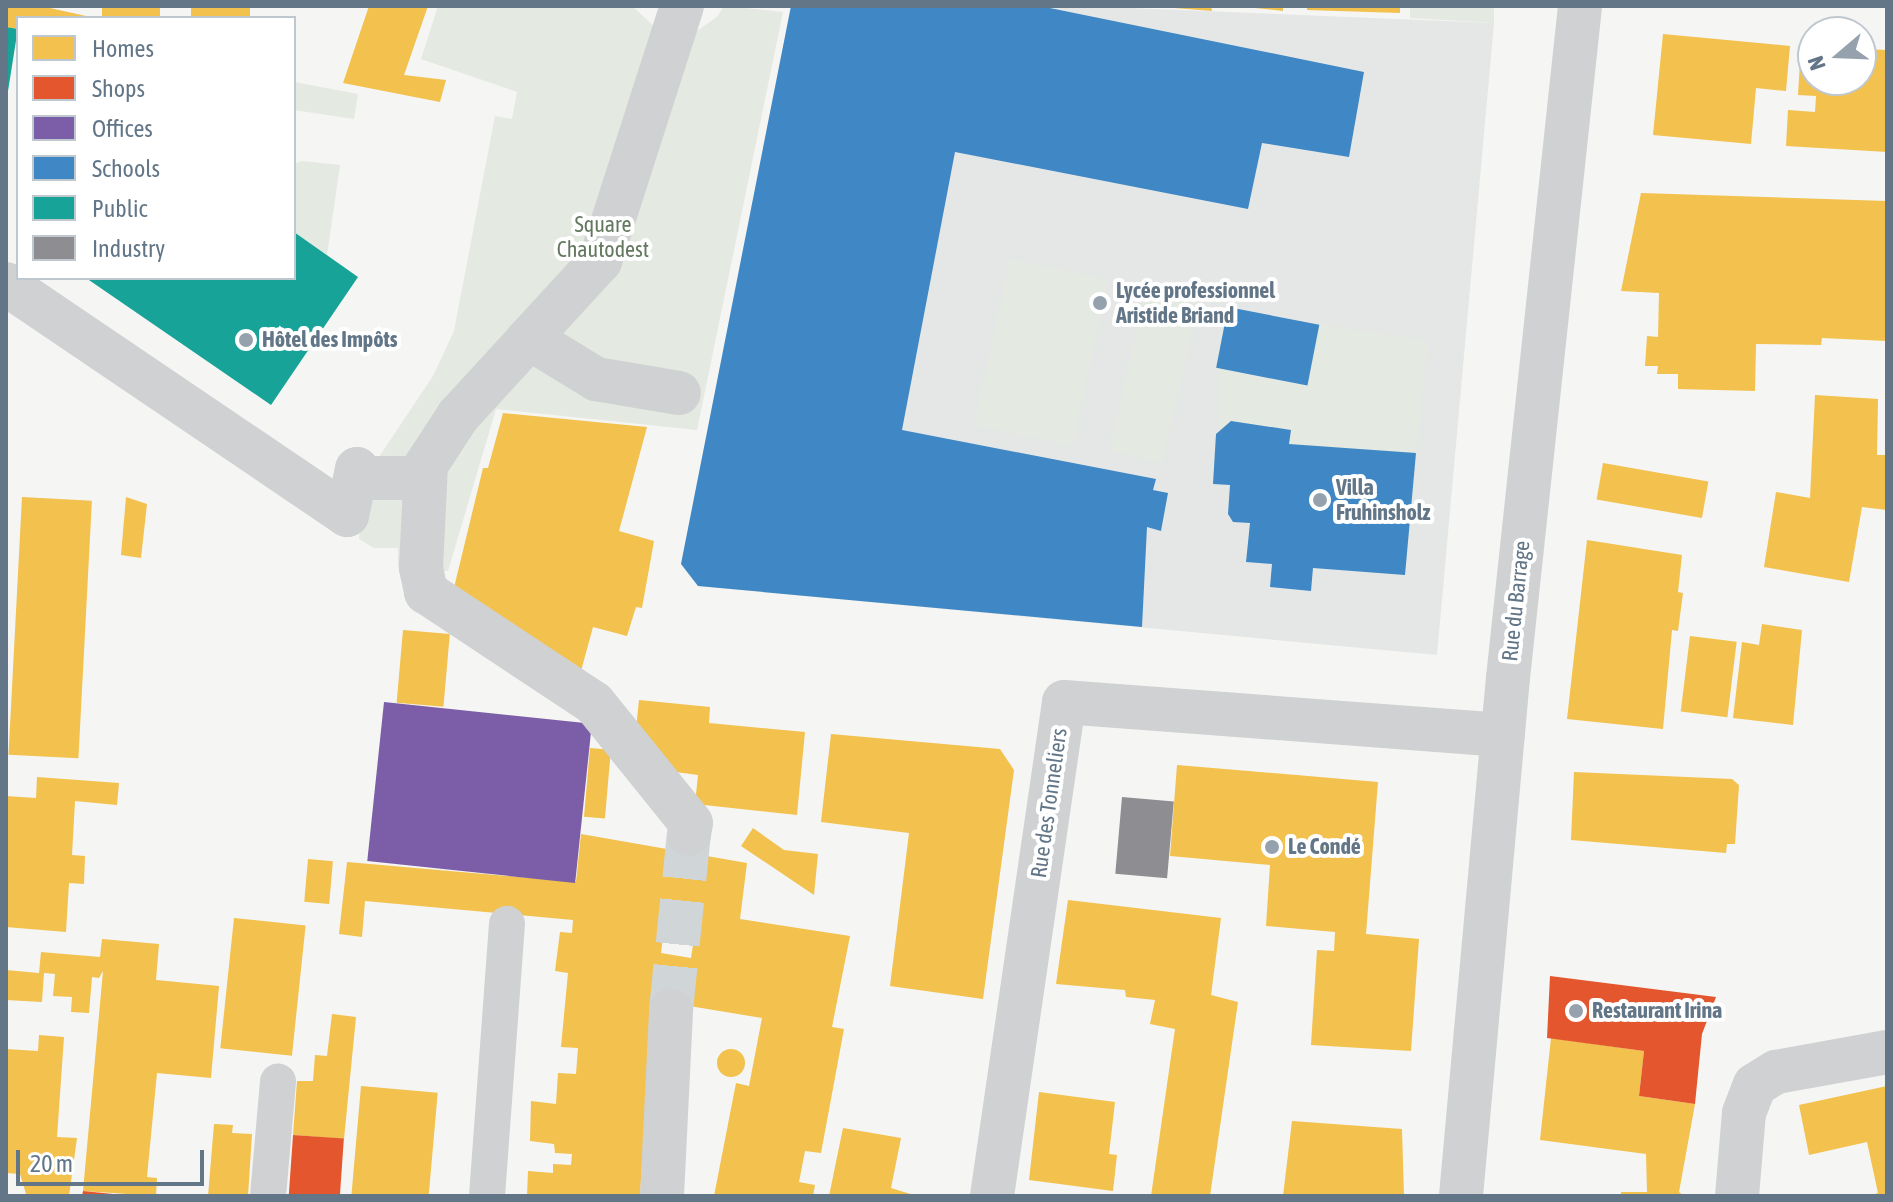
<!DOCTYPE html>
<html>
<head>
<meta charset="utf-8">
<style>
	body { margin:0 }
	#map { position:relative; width:1893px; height:1202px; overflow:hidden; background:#f5f5f3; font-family:"Asap Condensed",sans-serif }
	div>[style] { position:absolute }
	.built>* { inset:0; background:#e5e7e6 }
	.green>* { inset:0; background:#e4e9e1; transform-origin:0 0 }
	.homes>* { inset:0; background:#f2c14e; transform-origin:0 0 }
	.round { border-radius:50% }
	.shops>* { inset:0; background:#e4572e; transform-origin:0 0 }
	.offices>* { inset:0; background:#7b5ea7; transform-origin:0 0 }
	.schools>* { inset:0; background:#3f88c5; transform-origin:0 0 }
	.public>* { inset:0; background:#17a398; transform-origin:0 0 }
	.industry>* { inset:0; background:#8d8d92; transform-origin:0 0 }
	.pedestrian-tunnel>* { height:44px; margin-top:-22px; transform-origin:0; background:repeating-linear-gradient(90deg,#d0d5d8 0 44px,transparent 0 66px) }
	.service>* { height:36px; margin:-18px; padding:0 18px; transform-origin:18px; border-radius:18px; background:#d0d1d2 }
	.pedestrian>* { height:44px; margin:-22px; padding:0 22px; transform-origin:22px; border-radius:22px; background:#d0d1d2 }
	.minor>* { height:44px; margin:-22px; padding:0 22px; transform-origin:22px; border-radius:22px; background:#d0d1d2 }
	.tertiary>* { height:44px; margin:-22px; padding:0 22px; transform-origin:22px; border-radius:22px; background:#d0d1d2 }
	.dots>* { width:22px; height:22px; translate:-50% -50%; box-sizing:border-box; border:4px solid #fff; border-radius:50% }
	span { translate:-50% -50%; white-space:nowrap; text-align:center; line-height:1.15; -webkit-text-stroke:8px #fff; paint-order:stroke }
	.park-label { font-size:22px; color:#63785e }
	.poi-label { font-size:22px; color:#627687; font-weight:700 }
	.left { translate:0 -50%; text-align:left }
	.street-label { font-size:22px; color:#627687 }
	.frame { position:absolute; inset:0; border:8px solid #627687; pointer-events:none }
	.legend { position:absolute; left:16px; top:16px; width:280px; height:264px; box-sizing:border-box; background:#fff; border:2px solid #c0c8cf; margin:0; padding:10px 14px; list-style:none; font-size:24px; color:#627687 }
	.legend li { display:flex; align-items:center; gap:16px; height:40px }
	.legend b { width:40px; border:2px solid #c0c8cf }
	.north { position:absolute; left:1797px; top:16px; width:80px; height:80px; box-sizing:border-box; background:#fff; border:2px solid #c0c8cf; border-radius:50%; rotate:251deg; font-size:22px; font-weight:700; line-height:32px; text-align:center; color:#627687 }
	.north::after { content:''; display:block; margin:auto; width:28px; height:36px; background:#95a2ad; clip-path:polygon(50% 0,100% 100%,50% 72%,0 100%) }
	.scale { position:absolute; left:16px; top:1150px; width:188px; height:36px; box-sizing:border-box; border:4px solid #627687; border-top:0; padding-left:10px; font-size:24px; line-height:28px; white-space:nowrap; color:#627687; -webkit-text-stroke:6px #fff; paint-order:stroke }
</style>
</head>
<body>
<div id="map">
	<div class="built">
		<div style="clip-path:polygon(791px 6px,1081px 6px,1494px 23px,1437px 655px,698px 586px,681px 564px)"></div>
	</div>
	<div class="green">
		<div style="clip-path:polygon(438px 6px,632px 6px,657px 29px,688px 37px,717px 17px,724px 6px,783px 12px,697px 430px,496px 409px,448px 571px,398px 567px,398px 548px,374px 548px,359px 539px,365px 478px,433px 376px,454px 331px,495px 116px,512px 119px,517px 92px,421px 59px)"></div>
		<div style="clip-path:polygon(1410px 6px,1494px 6px,1494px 23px,1410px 18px)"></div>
		<div style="clip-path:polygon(294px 82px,358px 94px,354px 119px,294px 110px)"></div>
		<div style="clip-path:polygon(302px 161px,340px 165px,327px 255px,294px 232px,294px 164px)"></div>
		<div style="left:1010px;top:259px;width:100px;height:170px;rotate:12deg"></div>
		<div style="left:1147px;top:287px;width:54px;height:168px;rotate:13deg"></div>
		<div style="clip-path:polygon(1319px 324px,1428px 341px,1416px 453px,1289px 444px,1291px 430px,1231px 421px,1219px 432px,1217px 368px,1308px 383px)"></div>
	</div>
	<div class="homes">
		<div style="clip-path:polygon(6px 6px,41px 6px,95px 18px,18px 18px,18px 29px,6px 27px)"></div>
		<div style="left:102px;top:6px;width:58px;height:13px"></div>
		<div style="left:191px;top:6px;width:59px;height:13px"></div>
		<div style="clip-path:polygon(369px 6px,428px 6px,404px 75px,446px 80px,440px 102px,343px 83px)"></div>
		<div style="clip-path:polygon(1174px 6px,1211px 6px,1212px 11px,1174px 8px)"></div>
		<div style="clip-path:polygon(1236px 6px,1283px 6px,1283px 11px)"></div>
		<div style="clip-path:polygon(1307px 6px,1400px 6px,1400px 13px,1307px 10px)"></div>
		<div style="clip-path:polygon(1663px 34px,1790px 46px,1786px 91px,1756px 88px,1751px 144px,1653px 135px)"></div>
		<div style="clip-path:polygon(1801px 46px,1813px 46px,1813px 80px,1861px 80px,1861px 49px,1887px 50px,1887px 152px,1786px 146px,1788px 110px,1815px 112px,1816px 96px,1798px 95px)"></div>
		<div style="clip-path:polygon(1641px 193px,1887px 201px,1887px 341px,1822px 338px,1821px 345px,1756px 344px,1755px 391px,1678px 389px,1678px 374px,1657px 374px,1658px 366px,1645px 366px,1647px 336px,1658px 337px,1659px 293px,1621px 291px)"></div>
		<div style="clip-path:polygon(1815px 395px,1878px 399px,1877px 455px,1887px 455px,1887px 510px,1862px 507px,1849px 582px,1764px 567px,1776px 492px,1810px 498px)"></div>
		<div style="clip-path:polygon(503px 413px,647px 427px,619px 531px,654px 541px,642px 608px,636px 607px,627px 636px,593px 627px,578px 682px,452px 596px,483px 468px,488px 468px)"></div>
		<div style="left:1603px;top:463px;width:107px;height:37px;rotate:10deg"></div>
		<div style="left:22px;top:497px;width:70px;height:258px;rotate:3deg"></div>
		<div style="clip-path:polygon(126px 497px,147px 504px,141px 558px,121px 555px)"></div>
		<div style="clip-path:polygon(1587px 540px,1682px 555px,1678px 592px,1683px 593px,1678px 631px,1672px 630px,1663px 729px,1567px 719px)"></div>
		<div style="clip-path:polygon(1762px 624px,1802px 630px,1793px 725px,1733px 718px,1742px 642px,1759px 645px)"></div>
		<div style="left:403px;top:630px;width:47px;height:73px;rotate:5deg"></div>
		<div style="left:1690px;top:636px;width:47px;height:76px;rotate:7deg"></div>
		<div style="clip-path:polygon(639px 700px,710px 707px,709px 723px,805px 732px,797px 815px,695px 804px,698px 775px,661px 770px,635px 738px)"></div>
		<div style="clip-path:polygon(831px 734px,1000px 749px,1014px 770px,983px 999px,890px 986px,909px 833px,821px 822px)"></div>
		<div style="left:590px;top:748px;width:21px;height:69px;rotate:5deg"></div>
		<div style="clip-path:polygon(1177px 765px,1378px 782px,1366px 934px,1419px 939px,1411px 1051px,1311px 1045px,1317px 950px,1334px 951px,1335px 932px,1266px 926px,1270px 865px,1170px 856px)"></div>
		<div style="clip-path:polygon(1574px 772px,1732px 779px,1739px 785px,1735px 844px,1727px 844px,1726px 853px,1571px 840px)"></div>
		<div style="clip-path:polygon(37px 777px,119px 783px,117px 805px,75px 801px,72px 855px,85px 856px,84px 884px,69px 883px,66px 932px,6px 927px,6px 796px,36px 798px)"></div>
		<div style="clip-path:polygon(753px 828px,784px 850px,818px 854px,814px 895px,741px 846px)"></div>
		<div style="clip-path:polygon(evenodd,581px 834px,747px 863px,740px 919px,850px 936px,832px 1027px,844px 1029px,821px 1153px,805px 1151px,799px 1182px,815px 1185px,813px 1196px,714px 1196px,736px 1083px,749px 1086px,762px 1018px,653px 1000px,640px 1196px,527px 1196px,528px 1171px,553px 1173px,553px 1164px,571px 1165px,572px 1154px,555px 1153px,554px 1144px,530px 1141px,531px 1101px,556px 1104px,558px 1073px,576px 1074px,578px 1048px,561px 1047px,568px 973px,555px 971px,560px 932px,572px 933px,573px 920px,365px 901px,362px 937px,339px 934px,347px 862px,576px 882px,581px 834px,666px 914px,697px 918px,691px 958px,661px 953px,666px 914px)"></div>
		<div style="left:308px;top:859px;width:25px;height:43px;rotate:5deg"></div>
		<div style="clip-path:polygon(1068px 900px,1221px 918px,1211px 995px,1238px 1002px,1210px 1196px,1151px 1196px,1175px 1029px,1150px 1024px,1155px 1000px,1126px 997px,1125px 990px,1056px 984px)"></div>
		<div style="left:234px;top:918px;width:72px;height:131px;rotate:6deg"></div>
		<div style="clip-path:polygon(102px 939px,159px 944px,156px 980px,219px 986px,211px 1078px,157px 1073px,147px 1177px,157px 1178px,156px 1196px,83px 1191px,103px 971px,99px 978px,92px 977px,89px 1013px,71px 1012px,72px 997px,53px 996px,55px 974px,44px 973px,42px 1002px,6px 1000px,6px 970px,39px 973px,41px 952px,100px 957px)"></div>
		<div style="clip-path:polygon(332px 1014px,356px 1017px,344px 1139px,293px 1135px,297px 1081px,313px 1081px,315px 1055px,327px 1056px)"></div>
		<div style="clip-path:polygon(39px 1035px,64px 1037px,57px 1137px,77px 1138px,69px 1196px,26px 1194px,20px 1174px,6px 1173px,6px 1049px,38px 1051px)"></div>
		<div style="clip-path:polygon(1551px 1038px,1644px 1051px,1639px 1096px,1695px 1104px,1679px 1192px,1684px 1196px,1621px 1196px,1621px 1192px,1647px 1192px,1646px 1154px,1540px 1140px)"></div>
		<div class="round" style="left:717px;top:1049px;width:28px;height:28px"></div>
		<div style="left:361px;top:1086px;width:77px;height:110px;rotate:5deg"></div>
		<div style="clip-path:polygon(1887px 1086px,1887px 1196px,1868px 1196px,1878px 1193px,1867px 1142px,1809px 1155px,1799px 1105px)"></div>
		<div style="clip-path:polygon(1039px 1092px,1115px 1102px,1109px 1154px,1117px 1155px,1113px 1191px,1029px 1180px)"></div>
		<div style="clip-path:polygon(1292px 1121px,1402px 1129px,1404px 1196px,1283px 1196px)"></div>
		<div style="clip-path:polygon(214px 1124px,233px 1125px,232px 1133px,252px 1134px,248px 1196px,208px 1196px)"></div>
		<div style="clip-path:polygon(843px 1128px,901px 1138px,891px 1188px,917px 1196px,829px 1196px)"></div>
	</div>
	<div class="shops">
		<div style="clip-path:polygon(1550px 976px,1716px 997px,1702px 1034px,1695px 1104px,1639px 1096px,1644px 1051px,1547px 1038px)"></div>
		<div style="left:293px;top:1135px;width:51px;height:61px;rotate:4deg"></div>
		<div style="clip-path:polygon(83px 1191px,113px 1194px,113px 1196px,82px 1196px)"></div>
	</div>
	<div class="offices">
		<div style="left:384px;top:702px;width:209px;height:160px;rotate:6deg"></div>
	</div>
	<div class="schools">
		<div style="clip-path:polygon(791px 6px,1040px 6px,1364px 72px,1349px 157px,1262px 143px,1248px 209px,955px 152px,902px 430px,1156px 479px,1153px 490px,1168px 493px,1161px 531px,1147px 527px,1142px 627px,698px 586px,681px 564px)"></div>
		<div style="left:1228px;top:307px;width:93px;height:62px;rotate:11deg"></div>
		<div style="clip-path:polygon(1231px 421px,1291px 430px,1289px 444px,1416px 453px,1405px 575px,1313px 568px,1311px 591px,1270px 587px,1272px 564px,1246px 562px,1250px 523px,1233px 522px,1228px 514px,1230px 485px,1213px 484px,1216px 434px)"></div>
	</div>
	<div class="public">
		<div style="left:6px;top:27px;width:12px;height:197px;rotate:9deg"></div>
		<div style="clip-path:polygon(294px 232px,358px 277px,271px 405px,86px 278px,294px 278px)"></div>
	</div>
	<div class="industry">
		<div style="left:1122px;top:797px;width:52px;height:77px;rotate:5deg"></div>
	</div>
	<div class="pedestrian-tunnel">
		<div style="left:671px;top:1010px;width:177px;rotate:-84.2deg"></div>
	</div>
	<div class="service">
		<div style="left:268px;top:1196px;width:115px;rotate:-85deg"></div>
		<div style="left:487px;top:1196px;width:273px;rotate:-85.8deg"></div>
	</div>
	<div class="pedestrian">
		<div style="left:682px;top:6px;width:268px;rotate:107.8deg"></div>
		<div style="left:600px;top:261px;width:210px;rotate:132.5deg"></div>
		<div style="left:458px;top:416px;width:59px;rotate:123.1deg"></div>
		<div style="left:426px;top:465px;width:103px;rotate:92.8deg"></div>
		<div style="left:421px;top:568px;width:25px;rotate:78deg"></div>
		<div style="left:426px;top:592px;width:201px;rotate:33.5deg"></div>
		<div style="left:594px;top:703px;width:154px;rotate:51.1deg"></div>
		<div style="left:691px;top:823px;width:11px;rotate:100deg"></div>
		<div style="left:529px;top:338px;width:79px;rotate:31.5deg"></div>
		<div style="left:596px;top:379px;width:84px;rotate:9.6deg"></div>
		<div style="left:347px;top:515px;width:47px;rotate:-77.7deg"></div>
		<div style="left:357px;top:469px;width:12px;rotate:48deg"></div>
		<div style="left:365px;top:478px;width:58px"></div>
		<div style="left:662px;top:1196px;width:186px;rotate:-87.2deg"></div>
	</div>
	<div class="minor">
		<div style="left:6px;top:284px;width:412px;rotate:34.1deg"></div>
		<div style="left:992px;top:1196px;width:499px;rotate:-81.7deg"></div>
		<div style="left:1064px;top:702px;width:440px;rotate:4.3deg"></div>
		<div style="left:1737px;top:1196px;width:83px;rotate:-85.2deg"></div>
		<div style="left:1744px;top:1113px;width:30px;rotate:-69deg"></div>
		<div style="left:1755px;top:1085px;width:25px;rotate:-32deg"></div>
		<div style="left:1776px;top:1072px;width:113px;rotate:-10.2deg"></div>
	</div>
	<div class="tertiary">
		<div style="left:1461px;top:1196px;width:520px;rotate:-84.82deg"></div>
		<div style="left:1508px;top:678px;width:676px;rotate:-83.88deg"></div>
	</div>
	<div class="dots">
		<div style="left:1100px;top:303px;background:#95a2ad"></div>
		<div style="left:246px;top:340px;background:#95a2ad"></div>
		<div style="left:1320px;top:500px;background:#95a2ad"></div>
		<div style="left:1272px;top:847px;background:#95a2ad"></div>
		<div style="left:1576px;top:1011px;background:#95a2ad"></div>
	</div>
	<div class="park-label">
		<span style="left:603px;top:237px">Square<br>Chautodest</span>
	</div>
	<div class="poi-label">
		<span class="left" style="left:1116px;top:303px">Lycée professionnel<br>Aristide Briand</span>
		<span class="left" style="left:262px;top:340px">Hôtel des Impôts</span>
		<span class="left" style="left:1336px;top:500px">Villa<br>Fruhinsholz</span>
		<span class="left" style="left:1288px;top:847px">Le Condé</span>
		<span class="left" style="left:1592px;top:1011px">Restaurant Irina</span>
	</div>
	<div class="street-label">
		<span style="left:1516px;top:601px;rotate:-84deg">Rue du Barrage</span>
		<span style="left:1049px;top:803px;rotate:-82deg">Rue des Tonneliers</span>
	</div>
	<div class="frame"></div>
	<ul class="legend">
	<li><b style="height:22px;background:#f2c14e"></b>Homes</li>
	<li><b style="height:22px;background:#e4572e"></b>Shops</li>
	<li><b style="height:22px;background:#7b5ea7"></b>Offices</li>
	<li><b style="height:22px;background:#3f88c5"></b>Schools</li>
	<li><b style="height:22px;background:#17a398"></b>Public</li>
	<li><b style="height:22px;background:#8d8d92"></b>Industry</li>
	</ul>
	<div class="north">N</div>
	<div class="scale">20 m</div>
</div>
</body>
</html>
